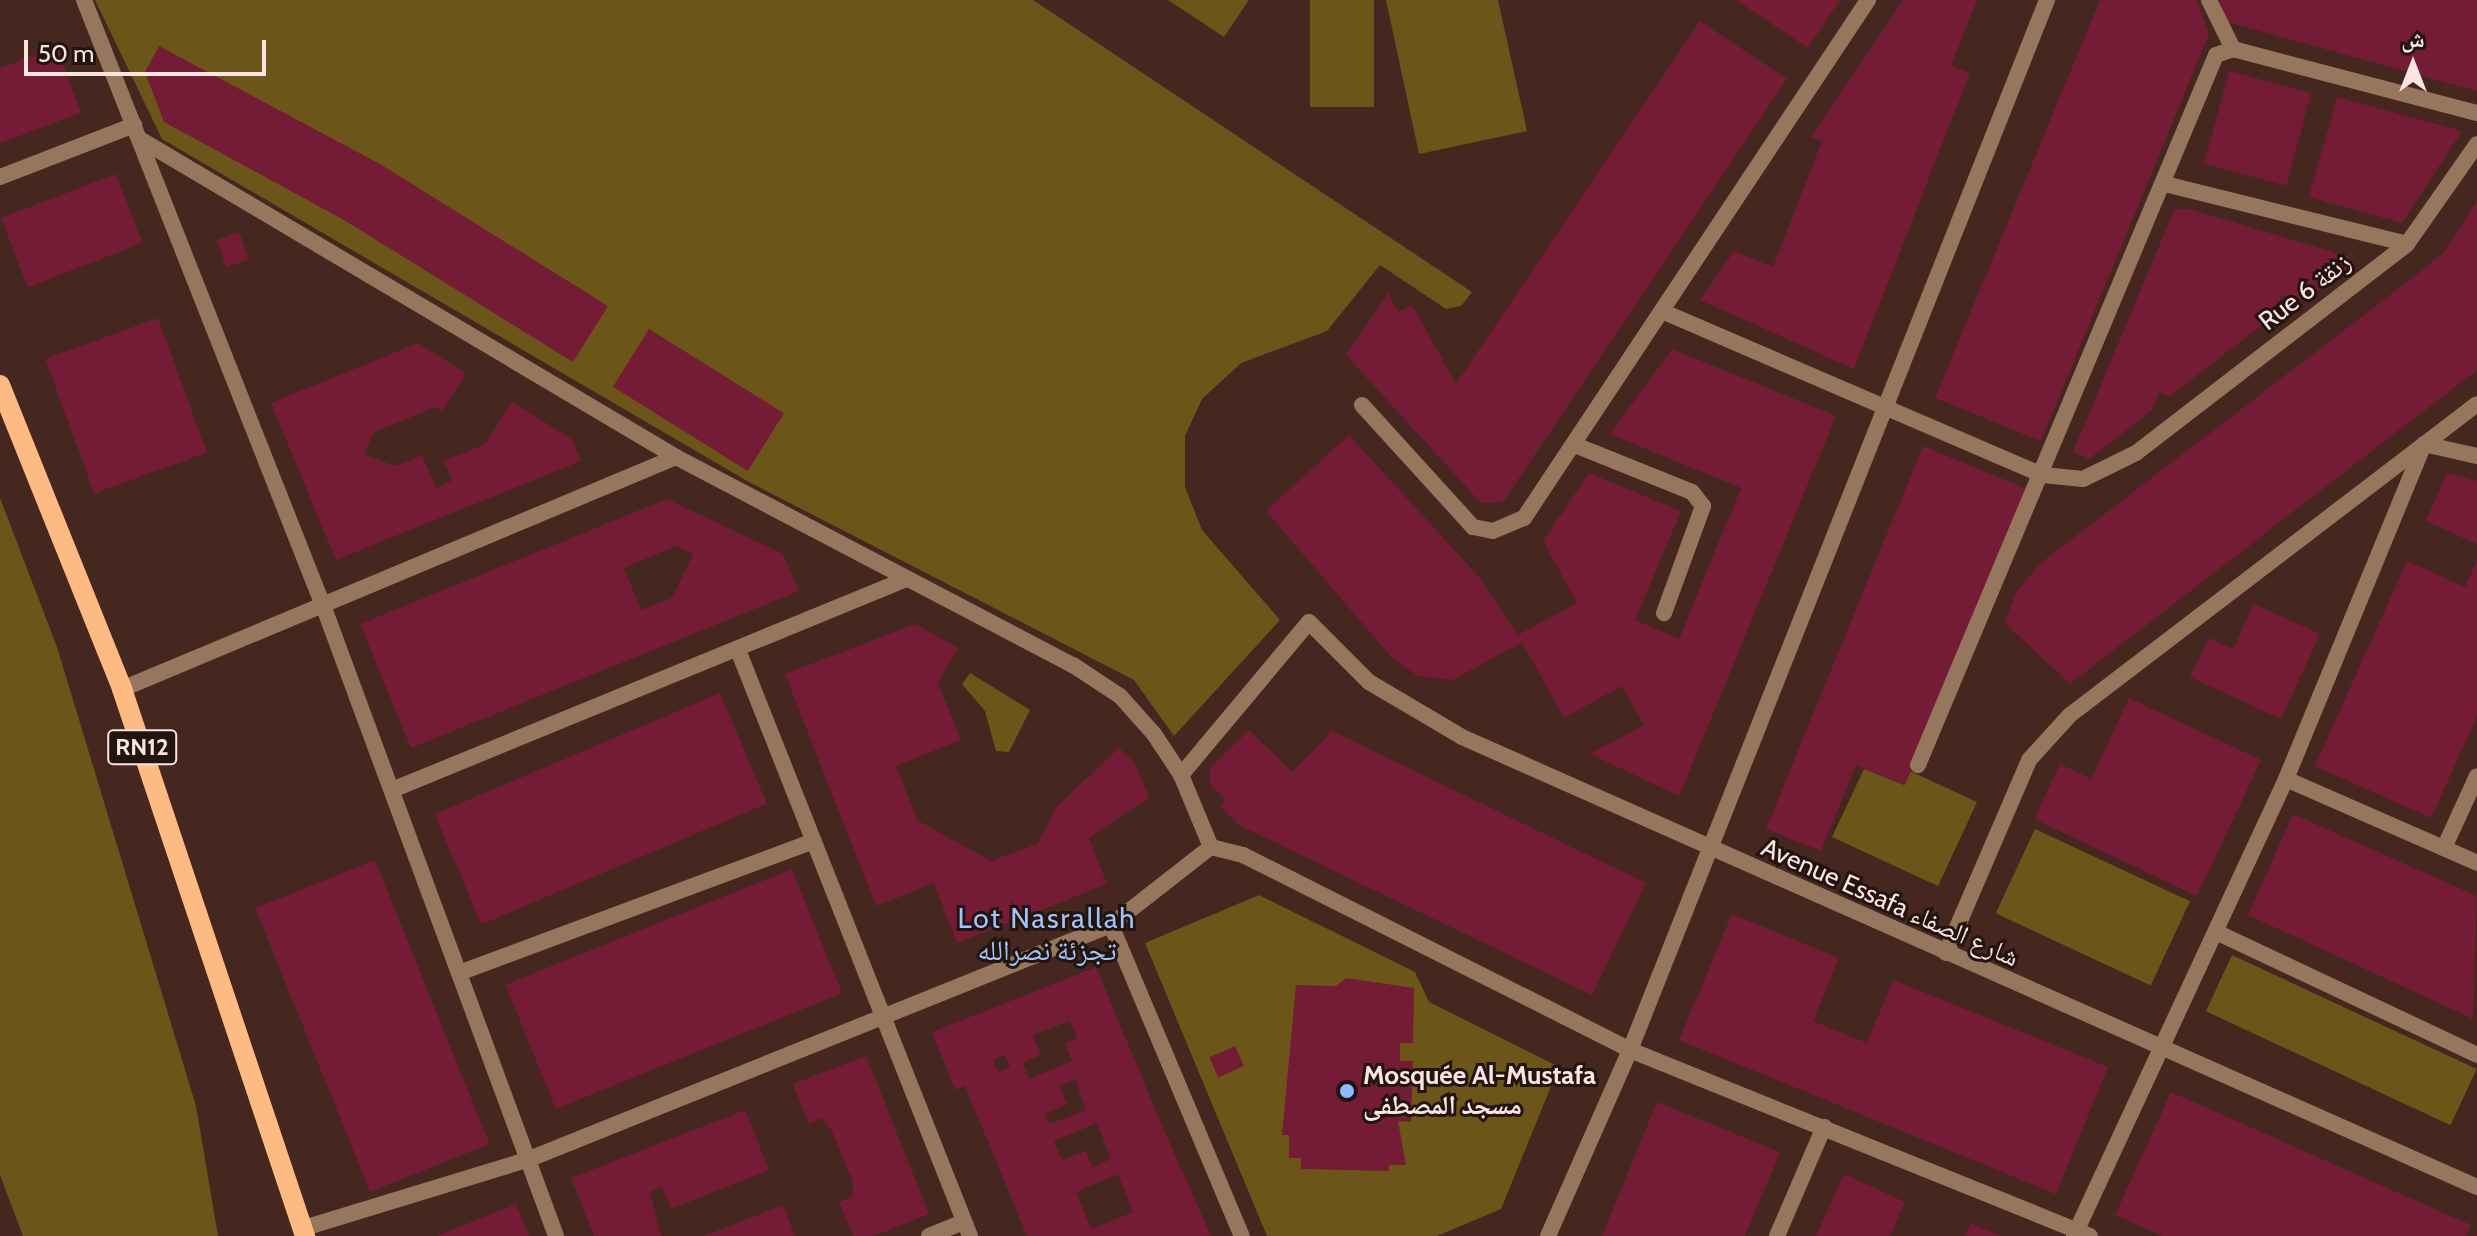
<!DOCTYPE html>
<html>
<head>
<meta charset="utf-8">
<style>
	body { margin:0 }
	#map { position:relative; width:2477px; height:1236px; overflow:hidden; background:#45271f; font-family:Cabin,"Noto Naskh Arabic",sans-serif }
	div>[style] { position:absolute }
	.green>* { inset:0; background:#6c5518; transform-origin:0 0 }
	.building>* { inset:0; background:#741b36; transform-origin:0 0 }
	.street>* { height:16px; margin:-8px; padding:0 8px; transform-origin:8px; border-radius:8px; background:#96765c }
	.primary>* { height:20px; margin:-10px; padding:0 10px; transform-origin:10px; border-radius:10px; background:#fdbb83 }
	.dots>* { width:22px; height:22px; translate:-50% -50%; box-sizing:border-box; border:4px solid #221411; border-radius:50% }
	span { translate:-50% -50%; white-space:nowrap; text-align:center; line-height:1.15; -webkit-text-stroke:6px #221411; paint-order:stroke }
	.shield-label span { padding:2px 6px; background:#221411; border:2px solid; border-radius:6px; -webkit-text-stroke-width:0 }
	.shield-label { font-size:24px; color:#fae5e0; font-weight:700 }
	.street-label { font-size:26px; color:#fae5e0 }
	.poi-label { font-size:26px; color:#fae5e0; font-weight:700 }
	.left { translate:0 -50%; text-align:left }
	.neighbourhood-label { font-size:28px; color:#a3c3f6; letter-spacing:2px }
	.north { position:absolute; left:2373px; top:24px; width:80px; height:80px; -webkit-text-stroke:6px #221411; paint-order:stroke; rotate:0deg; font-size:22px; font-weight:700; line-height:32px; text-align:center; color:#fae5e0 }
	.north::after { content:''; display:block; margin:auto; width:28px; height:36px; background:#fae5e0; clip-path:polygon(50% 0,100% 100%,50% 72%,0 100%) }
	.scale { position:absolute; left:24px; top:40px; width:242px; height:36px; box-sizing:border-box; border:4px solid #fae5e0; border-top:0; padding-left:10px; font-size:24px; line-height:28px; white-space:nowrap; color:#fae5e0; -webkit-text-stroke:6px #221411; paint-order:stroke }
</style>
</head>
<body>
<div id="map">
	<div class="green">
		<div style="clip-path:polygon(95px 0,1033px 0,1472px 292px,1461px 306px,1446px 309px,1380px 265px,1327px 331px,1241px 363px,1202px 399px,1185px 436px,1185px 487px,1202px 530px,1280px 620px,1174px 736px,1134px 680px,749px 482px,162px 139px)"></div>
		<div style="clip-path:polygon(1168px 0,1249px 0,1224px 37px)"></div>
		<div style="left:1310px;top:0;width:64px;height:107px"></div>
		<div style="clip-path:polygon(1386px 0,1498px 0,1527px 131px,1419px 154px)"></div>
		<div style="clip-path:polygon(0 498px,57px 647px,196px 1106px,218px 1236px,23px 1236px,0 1175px)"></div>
		<div style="clip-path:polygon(970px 673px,1030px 710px,1009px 752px,996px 751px,985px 711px,962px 684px)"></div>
		<div style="clip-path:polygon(1864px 769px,1904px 785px,1910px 771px,1977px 802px,1938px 886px,1832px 837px)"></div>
		<div style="left:2035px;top:829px;width:171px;height:93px;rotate:25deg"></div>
		<div style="clip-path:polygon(1259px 895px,1415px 972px,1429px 1002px,1559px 1067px,1501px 1209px,1437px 1236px,1267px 1236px,1145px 943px)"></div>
		<div style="left:2232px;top:955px;width:270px;height:62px;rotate:25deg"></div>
	</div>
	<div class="building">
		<div style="clip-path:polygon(1736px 0,1840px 0,1808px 48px)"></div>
		<div style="clip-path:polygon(1903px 0,1977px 0,1951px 66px,1970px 73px,1854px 369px,1700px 300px,1734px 251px,1773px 267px,1822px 141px,1811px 137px)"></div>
		<div style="clip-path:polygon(2100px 0,2197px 0,2209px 34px,2041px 441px,1935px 398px)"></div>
		<div style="clip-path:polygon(2220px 0,2477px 0,2477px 91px,2227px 22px)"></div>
		<div style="clip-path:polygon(1700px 21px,1787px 79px,1503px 502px,1481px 503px,1346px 355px,1388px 293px,1398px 312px,1412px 305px,1456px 384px)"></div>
		<div style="clip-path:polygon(159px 46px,380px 164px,608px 306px,573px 362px,344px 220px,164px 122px,145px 72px)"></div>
		<div style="clip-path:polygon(57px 47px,81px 113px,0 143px,0 68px)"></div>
		<div style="left:2229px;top:71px;width:85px;height:96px;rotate:15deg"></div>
		<div style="clip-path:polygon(2337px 97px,2462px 131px,2402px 223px,2309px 197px)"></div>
		<div style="left:116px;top:174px;width:74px;height:123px;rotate:69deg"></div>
		<div style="clip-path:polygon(2477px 201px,2477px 370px,2070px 684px,2005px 623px,2016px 592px,2042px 562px,2420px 272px,2444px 252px)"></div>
		<div style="clip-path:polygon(2189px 209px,2350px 257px,2347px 269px,2305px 300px,2283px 295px,2266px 322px,2169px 397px,2159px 392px,2152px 410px,2089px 459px,2073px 452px,2174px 210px)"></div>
		<div style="left:239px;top:232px;width:29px;height:24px;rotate:70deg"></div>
		<div style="left:158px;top:318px;width:143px;height:120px;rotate:70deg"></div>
		<div style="left:649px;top:329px;width:159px;height:68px;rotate:32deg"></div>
		<div style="clip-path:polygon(418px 343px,466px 373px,442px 411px,435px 407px,373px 433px,364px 455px,396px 466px,422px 455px,436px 488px,452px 481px,444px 461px,485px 444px,512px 402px,572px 439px,581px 461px,336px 560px,271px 403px)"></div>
		<div style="clip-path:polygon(1672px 349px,1836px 416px,1679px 796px,1590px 754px,1644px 725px,1622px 686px,1564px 718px,1522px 642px,1453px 680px,1418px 676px,1392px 658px,1266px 511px,1349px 435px,1480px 578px,1518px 635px,1577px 603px,1543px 541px,1589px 473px,1681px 511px,1635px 620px,1679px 639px,1741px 488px,1610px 434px)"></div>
		<div style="clip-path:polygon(1923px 446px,2027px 489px,1905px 785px,1856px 765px,1821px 851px,1766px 829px)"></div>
		<div style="clip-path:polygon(2447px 473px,2477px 481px,2477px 544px,2426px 521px)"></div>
		<div style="clip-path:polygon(evenodd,667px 499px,783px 554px,799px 591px,411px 748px,360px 624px,667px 499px,676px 546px,693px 554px,672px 598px,641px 610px,624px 568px,676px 546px)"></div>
		<div style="clip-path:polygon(2407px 561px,2465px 587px,2477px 561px,2477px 716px,2431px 818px,2315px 766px)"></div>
		<div style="clip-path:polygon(2254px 604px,2320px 634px,2281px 719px,2190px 677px,2209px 638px,2233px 649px)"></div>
		<div style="clip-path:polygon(915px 624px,958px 648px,938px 683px,961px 740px,896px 766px,917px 820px,991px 861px,1037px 844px,1057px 806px,1119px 748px,1135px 763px,1149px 798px,1089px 838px,1107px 884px,957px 943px,934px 883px,876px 906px,785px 674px)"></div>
		<div style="left:720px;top:693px;width:120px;height:310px;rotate:67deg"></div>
		<div style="clip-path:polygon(2129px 698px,2261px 760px,2197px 896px,2034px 819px,2060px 764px,2091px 779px)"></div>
		<div style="clip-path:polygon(1249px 730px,1292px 772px,1332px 731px,1646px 883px,1592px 995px,1239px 825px,1220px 806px,1226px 800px,1210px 785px,1210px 768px)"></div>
		<div style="clip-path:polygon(2293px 814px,2477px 896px,2473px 1019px,2248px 915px)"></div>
		<div style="left:375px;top:860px;width:306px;height:129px;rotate:68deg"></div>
		<div style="left:792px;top:869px;width:134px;height:309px;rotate:68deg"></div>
		<div style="clip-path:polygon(1732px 914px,1839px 958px,1813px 1021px,1867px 1043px,1893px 980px,2108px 1067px,2056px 1194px,1679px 1040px)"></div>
		<div style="clip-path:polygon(evenodd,1096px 967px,1160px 1121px,1211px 1236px,1027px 1236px,965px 1086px,955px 1090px,932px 1032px,1096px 967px,1070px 1021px,1077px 1038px,1065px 1043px,1072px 1061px,1029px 1079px,1023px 1063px,1041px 1055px,1033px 1035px,1070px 1021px,1096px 967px,1005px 1055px,1010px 1067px,998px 1072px,993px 1060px,1005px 1055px,1096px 967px,1075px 1079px,1086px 1110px,1049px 1124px,1045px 1114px,1067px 1104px,1059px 1086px,1075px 1079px,1096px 967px,1097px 1123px,1111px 1159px,1092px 1167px,1086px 1151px,1062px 1160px,1054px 1141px,1097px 1123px,1096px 967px,1118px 1174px,1133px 1212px,1091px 1229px,1076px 1192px,1118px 1174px)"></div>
		<div style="clip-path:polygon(1346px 978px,1414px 988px,1413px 1043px,1400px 1043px,1400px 1061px,1413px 1061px,1411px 1122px,1398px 1121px,1406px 1165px,1389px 1165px,1389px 1171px,1301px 1169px,1301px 1158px,1289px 1158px,1289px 1135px,1282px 1135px,1296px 985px,1336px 986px)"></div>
		<div style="left:1235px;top:1046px;width:22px;height:28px;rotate:66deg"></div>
		<div style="clip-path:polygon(866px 1056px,929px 1214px,874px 1236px,853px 1236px,839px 1202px,853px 1196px,852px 1180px,832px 1131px,822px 1118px,809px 1124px,793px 1084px)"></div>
		<div style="clip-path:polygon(2171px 1092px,2471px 1225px,2466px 1236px,2162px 1236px,2115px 1215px)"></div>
		<div style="clip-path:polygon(1657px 1102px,1780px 1152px,1745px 1236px,1602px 1236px)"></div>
		<div style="clip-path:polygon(745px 1110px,769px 1170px,671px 1209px,662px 1187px,650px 1192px,661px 1236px,594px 1236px,571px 1178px)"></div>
		<div style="clip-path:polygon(1844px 1174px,1905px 1202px,1890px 1236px,1816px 1236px)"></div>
		<div style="clip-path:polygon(516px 1204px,529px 1236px,437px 1236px)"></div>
		<div style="clip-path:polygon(783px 1205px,795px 1236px,704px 1236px)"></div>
		<div style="clip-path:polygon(1971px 1223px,2000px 1236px,1965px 1236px)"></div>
	</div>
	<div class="street">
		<div style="left:84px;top:0;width:654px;rotate:68.46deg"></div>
		<div style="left:324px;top:608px;width:669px;rotate:69.72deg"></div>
		<div style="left:2209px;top:0;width:55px;rotate:63.9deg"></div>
		<div style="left:143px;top:141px;width:620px;rotate:30.66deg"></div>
		<div style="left:676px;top:457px;width:448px;rotate:27.7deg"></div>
		<div style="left:1073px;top:665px;width:56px;rotate:33.4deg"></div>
		<div style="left:1120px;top:696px;width:51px;rotate:48.2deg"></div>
		<div style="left:1154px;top:734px;width:49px;rotate:56.6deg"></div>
		<div style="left:1181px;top:775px;width:78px;rotate:67.4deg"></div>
		<div style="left:1211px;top:847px;width:33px;rotate:14deg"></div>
		<div style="left:1243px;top:855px;width:433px;rotate:26.7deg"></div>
		<div style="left:1630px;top:1050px;width:496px;rotate:22deg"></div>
		<div style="left:0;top:177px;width:144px;rotate:-21.2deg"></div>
		<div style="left:2165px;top:184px;width:249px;rotate:13.9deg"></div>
		<div style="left:1664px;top:312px;width:413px;rotate:23.3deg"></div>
		<div style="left:2043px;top:475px;width:40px;rotate:5.7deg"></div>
		<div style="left:2083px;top:479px;width:59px;rotate:-26.1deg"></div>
		<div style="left:2136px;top:453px;width:342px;rotate:-37.6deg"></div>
		<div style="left:2407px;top:244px;width:122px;rotate:-55deg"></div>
		<div style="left:1362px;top:405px;width:165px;rotate:47.7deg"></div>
		<div style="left:1473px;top:527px;width:20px;rotate:11deg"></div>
		<div style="left:1493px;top:531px;width:34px;rotate:-23deg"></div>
		<div style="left:1524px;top:518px;width:622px;rotate:-56.41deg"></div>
		<div style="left:1575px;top:445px;width:126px;rotate:21.9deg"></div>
		<div style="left:1692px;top:492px;width:18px;rotate:52deg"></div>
		<div style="left:1703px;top:506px;width:114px;rotate:110deg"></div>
		<div style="left:738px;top:650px;width:630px;rotate:68.4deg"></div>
		<div style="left:122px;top:689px;width:601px;rotate:-22.72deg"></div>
		<div style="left:1918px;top:765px;width:770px;rotate:-67.23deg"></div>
		<div style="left:2216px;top:55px;width:18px;rotate:-19deg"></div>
		<div style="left:2233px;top:49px;width:252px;rotate:14.7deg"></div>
		<div style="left:1181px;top:775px;width:199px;rotate:-50.1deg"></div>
		<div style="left:1309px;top:622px;width:85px;rotate:45deg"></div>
		<div style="left:1369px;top:682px;width:108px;rotate:30.6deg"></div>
		<div style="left:1462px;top:737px;width:1110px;rotate:23.91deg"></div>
		<div style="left:2286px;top:779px;width:209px;rotate:23.7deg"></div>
		<div style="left:392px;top:790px;width:553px;rotate:-22.3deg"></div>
		<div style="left:2444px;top:848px;width:79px;rotate:-65.4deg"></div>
		<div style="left:1111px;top:925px;width:337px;rotate:67.2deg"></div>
		<div style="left:2216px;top:932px;width:289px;rotate:25.2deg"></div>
		<div style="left:1946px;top:953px;width:210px;rotate:-66.7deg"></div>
		<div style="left:2029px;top:760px;width:61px;rotate:-47.7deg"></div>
		<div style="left:2070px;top:715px;width:512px;rotate:-37.38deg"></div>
		<div style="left:459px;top:973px;width:378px;rotate:-20.4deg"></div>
		<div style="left:304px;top:1228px;width:233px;rotate:-17deg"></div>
		<div style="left:527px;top:1160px;width:630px;rotate:-21.92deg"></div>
		<div style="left:1111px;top:925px;width:127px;rotate:-38deg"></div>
		<div style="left:929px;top:1236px;width:38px;rotate:-22deg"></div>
		<div style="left:1548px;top:1236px;width:203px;rotate:-66.2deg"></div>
		<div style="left:1630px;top:1050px;width:1130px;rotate:-68.34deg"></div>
		<div style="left:1777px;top:1236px;width:119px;rotate:-66.7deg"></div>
		<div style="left:2074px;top:1236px;width:504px;rotate:-65.11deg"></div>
		<div style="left:2286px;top:779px;width:362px;rotate:-67.6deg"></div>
		<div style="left:2424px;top:444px;width:54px;rotate:12.8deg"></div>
	</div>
	<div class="primary">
		<div style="left:0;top:385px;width:328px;rotate:68.1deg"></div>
		<div style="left:122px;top:689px;width:577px;rotate:71.5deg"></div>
	</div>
	<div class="dots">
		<div style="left:1347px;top:1091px;background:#8eb9fc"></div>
	</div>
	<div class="shield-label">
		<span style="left:142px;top:747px">RN12</span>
	</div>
	<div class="street-label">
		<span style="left:2305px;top:292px;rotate:-38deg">Rue 6 زنقة</span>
		<span style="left:1890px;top:903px;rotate:24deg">Avenue Essafa شارع الصفاء</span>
	</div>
	<div class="poi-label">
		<span class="left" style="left:1363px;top:1091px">Mosquée Al-Mustafa<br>مسجد المصطفى</span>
	</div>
	<div class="neighbourhood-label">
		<span style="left:1047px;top:934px">Lot Nasrallah<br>تجزئة نصرالله</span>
	</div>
	<div class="north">ش</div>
	<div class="scale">50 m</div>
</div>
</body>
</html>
